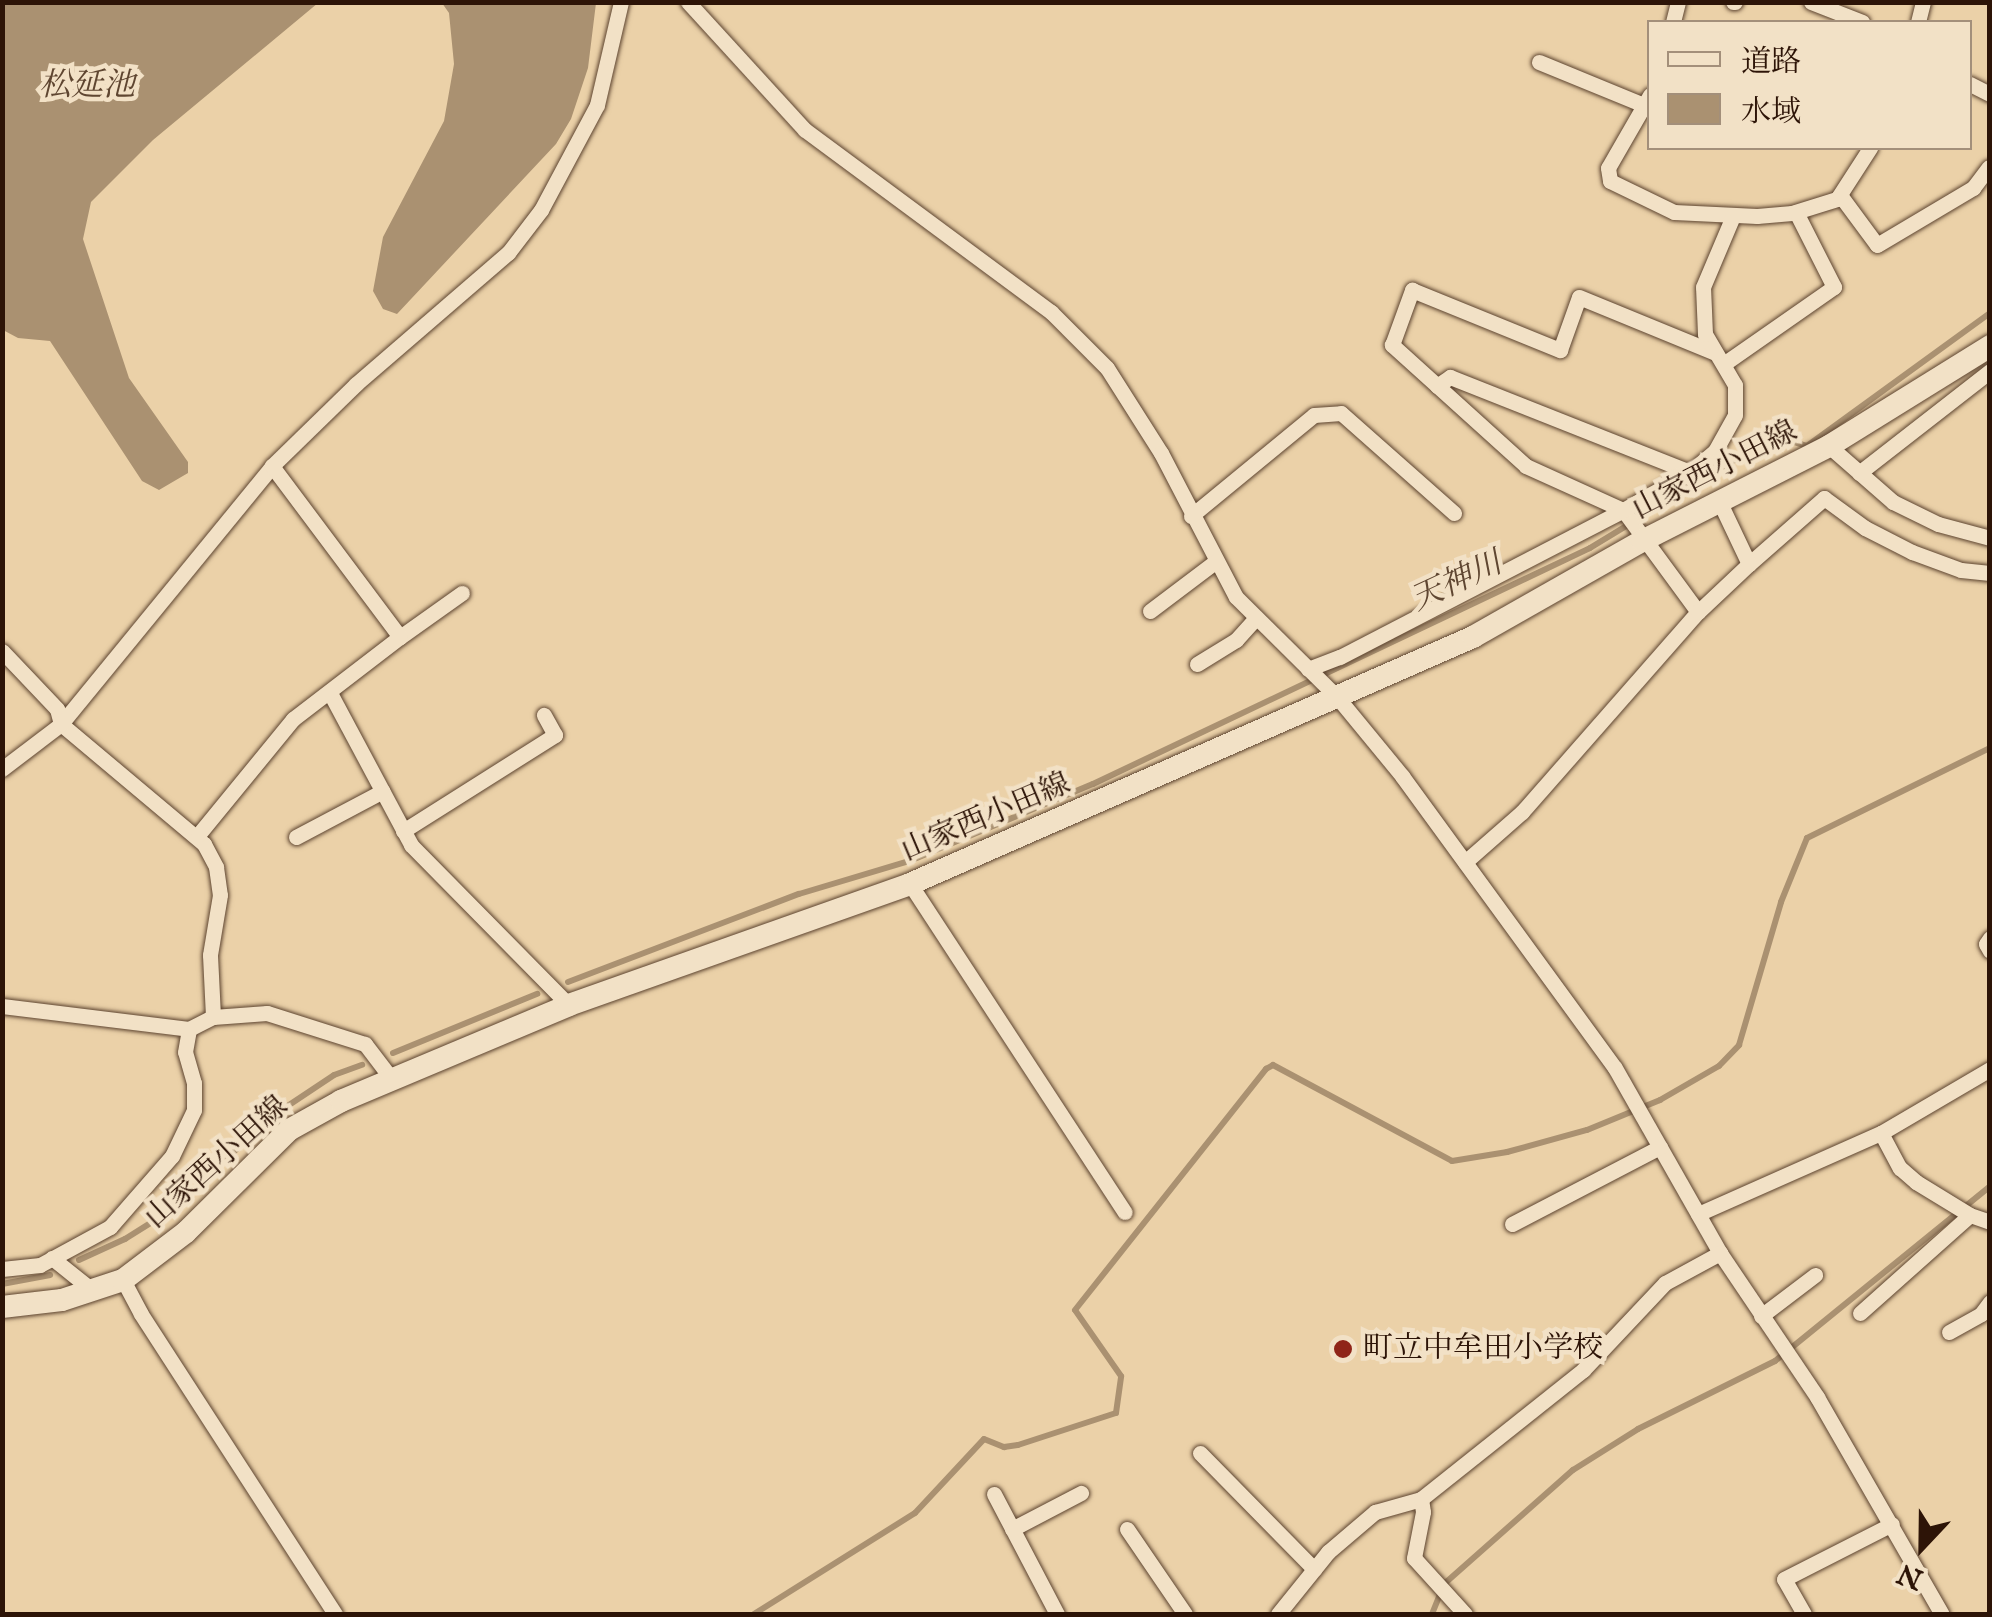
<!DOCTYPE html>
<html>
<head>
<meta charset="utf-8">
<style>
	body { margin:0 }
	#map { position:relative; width:1992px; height:1617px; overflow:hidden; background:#ebd1a8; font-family:"IM FELL English","Noto Serif JP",serif }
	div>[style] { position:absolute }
	.water>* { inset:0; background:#aa9171 }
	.stream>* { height:6px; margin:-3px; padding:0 3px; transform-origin:3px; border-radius:3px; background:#aa9171 }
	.roads { filter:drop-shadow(0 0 2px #5c432f) drop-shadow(0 0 2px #5c432f) }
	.minor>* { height:15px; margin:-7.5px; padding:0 7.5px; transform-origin:7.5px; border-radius:7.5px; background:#f2e1c6 }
	.secondary>* { height:22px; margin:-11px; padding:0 11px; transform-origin:11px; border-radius:11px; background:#f2e1c6 }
	.dots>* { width:28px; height:28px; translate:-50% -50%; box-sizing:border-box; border:5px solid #f2e1c6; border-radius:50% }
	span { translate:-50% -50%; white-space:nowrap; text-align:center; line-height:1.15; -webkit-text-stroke:9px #f2e1c6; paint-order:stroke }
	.street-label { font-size:30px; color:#2d1407 }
	.poi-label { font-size:30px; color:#2d1407 }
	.left { translate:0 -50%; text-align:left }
	.water-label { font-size:32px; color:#5f4631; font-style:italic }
	.frame { position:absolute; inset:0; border:5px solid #2d1407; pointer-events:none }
	.legend { position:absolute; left:1647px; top:20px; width:325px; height:130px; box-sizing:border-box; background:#f2e1c6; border:2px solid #a38f7a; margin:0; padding:12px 18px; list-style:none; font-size:30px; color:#2d1407 }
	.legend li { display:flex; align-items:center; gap:20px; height:50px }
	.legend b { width:50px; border:2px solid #a38f7a }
	.north { position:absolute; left:1872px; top:1497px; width:100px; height:100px; -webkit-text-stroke:8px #f2e1c6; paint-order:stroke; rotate:202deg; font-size:28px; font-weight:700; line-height:40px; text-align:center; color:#2d1407 }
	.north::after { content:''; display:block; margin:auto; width:35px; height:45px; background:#2d1407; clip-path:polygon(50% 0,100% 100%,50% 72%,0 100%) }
</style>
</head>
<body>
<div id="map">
	<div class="water">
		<div style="clip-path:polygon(2px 3px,318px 3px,153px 140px,91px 202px,83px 239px,129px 378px,188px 462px,188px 473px,159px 490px,142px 481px,50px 341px,18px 338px,3px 330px)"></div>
		<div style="clip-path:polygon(442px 3px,596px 3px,588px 68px,571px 119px,556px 144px,397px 314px,383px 309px,373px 291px,383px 237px,444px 121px,454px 64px,449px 13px)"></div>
	</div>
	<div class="stream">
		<div style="left:568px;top:982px;width:247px;rotate:-20.9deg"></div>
		<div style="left:799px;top:894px;width:118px;rotate:-16.7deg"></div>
		<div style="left:912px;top:860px;width:196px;rotate:-22.8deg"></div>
		<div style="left:1093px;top:784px;width:550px;rotate:-25.4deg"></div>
		<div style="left:1590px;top:548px;width:215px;rotate:-31.3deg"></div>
		<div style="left:1774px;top:436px;width:34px;rotate:17deg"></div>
		<div style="left:1807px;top:446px;width:226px;rotate:-36deg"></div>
		<div style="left:393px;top:1053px;width:156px;rotate:-22.3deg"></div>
		<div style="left:79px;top:1260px;width:51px;rotate:-24.5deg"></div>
		<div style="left:125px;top:1239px;width:60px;rotate:-32.1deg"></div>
		<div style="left:176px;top:1207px;width:127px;rotate:-43.7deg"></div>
		<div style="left:268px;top:1119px;width:79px;rotate:-33.7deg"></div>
		<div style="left:334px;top:1075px;width:30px;rotate:-20deg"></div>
		<div style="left:2px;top:1284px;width:49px;rotate:-10.6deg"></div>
		<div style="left:754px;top:1614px;width:190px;rotate:-32.1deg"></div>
		<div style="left:915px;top:1513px;width:101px;rotate:-47deg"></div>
		<div style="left:984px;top:1439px;width:22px;rotate:22deg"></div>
		<div style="left:1004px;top:1447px;width:14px;rotate:-8deg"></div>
		<div style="left:1018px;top:1445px;width:103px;rotate:-18.1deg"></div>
		<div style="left:1116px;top:1413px;width:37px;rotate:-82deg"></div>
		<div style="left:1121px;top:1376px;width:80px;rotate:-124.9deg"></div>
		<div style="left:1075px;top:1310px;width:308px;rotate:-51.6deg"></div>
		<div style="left:1266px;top:1069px;width:8px;rotate:-30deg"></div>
		<div style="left:1273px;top:1065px;width:203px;rotate:28.2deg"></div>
		<div style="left:1452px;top:1161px;width:56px;rotate:-9.3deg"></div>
		<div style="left:1507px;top:1152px;width:83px;rotate:-15.4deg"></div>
		<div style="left:1587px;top:1130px;width:79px;rotate:-22.3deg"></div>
		<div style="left:1660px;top:1100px;width:68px;rotate:-30deg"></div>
		<div style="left:1719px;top:1066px;width:29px;rotate:-46deg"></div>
		<div style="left:1739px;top:1045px;width:149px;rotate:-73.6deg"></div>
		<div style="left:1781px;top:902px;width:69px;rotate:-67.9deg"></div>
		<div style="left:1807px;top:838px;width:204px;rotate:-26.2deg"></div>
		<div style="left:1432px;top:1614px;width:32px;rotate:-68deg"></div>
		<div style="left:1444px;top:1584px;width:172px;rotate:-41.5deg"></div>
		<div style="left:1573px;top:1470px;width:77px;rotate:-32.2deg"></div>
		<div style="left:1638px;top:1429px;width:153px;rotate:-26.4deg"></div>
		<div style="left:1775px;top:1361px;width:277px;rotate:-39.1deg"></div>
	</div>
	<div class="roads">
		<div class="minor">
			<div style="left:688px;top:2px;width:173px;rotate:47.6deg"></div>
			<div style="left:805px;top:130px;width:306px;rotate:36.5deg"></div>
			<div style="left:1051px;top:312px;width:79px;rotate:45deg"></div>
			<div style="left:1107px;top:368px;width:101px;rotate:57.6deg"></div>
			<div style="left:1161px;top:453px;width:162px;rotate:62.5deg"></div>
			<div style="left:1236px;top:597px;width:144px;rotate:44.7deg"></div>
			<div style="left:1338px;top:698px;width:101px;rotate:50.6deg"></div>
			<div style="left:1402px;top:776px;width:361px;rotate:53.9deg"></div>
			<div style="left:1615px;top:1068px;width:213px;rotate:60.4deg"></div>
			<div style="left:1720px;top:1253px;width:174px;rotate:56deg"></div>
			<div style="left:1817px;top:1397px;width:250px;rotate:60.1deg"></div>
			<div style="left:1733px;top:2px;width:2px"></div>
			<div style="left:1811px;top:2px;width:55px;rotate:21.4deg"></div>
			<div style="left:1673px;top:22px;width:21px;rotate:-76deg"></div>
			<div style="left:1918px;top:22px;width:21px;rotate:-76deg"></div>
			<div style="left:1539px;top:62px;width:113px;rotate:22.3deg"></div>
			<div style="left:1970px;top:84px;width:22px;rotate:27deg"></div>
			<div style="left:1650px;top:95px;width:84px;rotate:119.9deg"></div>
			<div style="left:1608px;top:168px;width:13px;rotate:81deg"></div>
			<div style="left:1610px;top:181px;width:71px;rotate:25.8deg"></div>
			<div style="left:1674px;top:212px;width:83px;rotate:2.8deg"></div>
			<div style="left:1757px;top:216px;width:35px;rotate:-5deg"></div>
			<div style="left:1792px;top:213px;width:47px;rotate:-17.3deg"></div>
			<div style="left:1837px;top:199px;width:61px;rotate:-57.1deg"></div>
			<div style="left:1840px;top:195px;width:62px;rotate:53.5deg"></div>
			<div style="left:1877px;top:245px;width:112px;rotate:-30.7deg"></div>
			<div style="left:1973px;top:188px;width:26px;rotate:-53deg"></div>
			<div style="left:1725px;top:363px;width:133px;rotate:-34.9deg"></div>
			<div style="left:1834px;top:287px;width:84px;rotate:-116.9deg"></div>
			<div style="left:1437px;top:386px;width:16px;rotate:-35deg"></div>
			<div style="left:1450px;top:377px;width:258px;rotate:21.6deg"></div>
			<div style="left:1829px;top:446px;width:85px;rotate:41.2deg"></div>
			<div style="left:1893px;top:502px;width:50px;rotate:26.1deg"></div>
			<div style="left:1938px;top:524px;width:54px;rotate:15.1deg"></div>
			<div style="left:1859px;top:473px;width:166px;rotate:-37.9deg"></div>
			<div style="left:1623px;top:510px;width:107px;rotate:-155.6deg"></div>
			<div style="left:1526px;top:466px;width:181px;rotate:-137.9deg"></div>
			<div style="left:1392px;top:345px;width:59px;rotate:-70deg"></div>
			<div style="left:1412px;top:290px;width:160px;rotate:22.1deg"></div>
			<div style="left:1560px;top:350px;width:56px;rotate:-70.3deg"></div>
			<div style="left:1579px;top:297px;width:145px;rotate:22.3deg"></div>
			<div style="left:1191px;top:516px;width:159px;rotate:-39.4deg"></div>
			<div style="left:1314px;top:415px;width:27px;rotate:-4deg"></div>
			<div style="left:1341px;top:413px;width:151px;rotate:41.5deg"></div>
			<div style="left:1749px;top:564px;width:100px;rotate:-41.3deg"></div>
			<div style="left:1824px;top:498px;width:51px;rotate:36.2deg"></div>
			<div style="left:1865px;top:528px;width:53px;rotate:27.1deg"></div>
			<div style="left:1912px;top:552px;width:52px;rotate:20.2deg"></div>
			<div style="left:1961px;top:570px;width:29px;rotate:6deg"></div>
			<div style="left:1150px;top:611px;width:83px;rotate:-37.1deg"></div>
			<div style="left:1698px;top:612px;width:127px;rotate:-126.3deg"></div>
			<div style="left:1623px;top:510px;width:77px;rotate:-29.6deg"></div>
			<div style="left:1690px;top:472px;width:33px;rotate:-40deg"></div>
			<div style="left:1715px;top:451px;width:41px;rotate:-60.9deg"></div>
			<div style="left:1735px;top:415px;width:30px;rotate:-90deg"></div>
			<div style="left:1735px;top:385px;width:59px;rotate:-120.5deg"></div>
			<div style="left:1705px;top:334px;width:47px;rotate:-92.4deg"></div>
			<div style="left:1703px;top:287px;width:77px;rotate:-67.1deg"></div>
			<div style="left:400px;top:637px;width:76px;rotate:-35.4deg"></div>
			<div style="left:2px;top:651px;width:80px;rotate:46.5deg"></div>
			<div style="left:57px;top:709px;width:16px;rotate:75deg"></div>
			<div style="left:61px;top:724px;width:187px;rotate:40deg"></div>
			<div style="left:204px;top:844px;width:26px;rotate:62deg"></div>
			<div style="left:216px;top:867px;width:28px;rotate:82deg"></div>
			<div style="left:220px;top:895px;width:61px;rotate:99.5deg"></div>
			<div style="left:210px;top:955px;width:62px;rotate:87.2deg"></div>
			<div style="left:1197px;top:664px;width:46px;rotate:-31.6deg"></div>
			<div style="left:1236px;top:640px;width:30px;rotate:-48deg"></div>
			<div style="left:1308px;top:669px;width:34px;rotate:-21deg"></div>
			<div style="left:1340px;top:657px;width:319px;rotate:-27.4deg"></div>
			<div style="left:330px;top:693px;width:172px;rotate:61.9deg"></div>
			<div style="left:411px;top:845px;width:225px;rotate:45.4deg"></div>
			<div style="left:2px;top:769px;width:74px;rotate:-37.3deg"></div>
			<div style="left:61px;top:724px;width:333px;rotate:-50.7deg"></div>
			<div style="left:272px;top:466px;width:117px;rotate:-44.3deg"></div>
			<div style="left:356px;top:384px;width:201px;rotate:-40.8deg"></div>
			<div style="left:508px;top:253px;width:54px;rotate:-52.5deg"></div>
			<div style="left:541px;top:210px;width:119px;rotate:-61.9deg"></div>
			<div style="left:597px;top:105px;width:106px;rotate:-76.9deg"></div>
			<div style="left:403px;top:831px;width:180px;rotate:-32.3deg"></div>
			<div style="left:555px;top:735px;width:23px;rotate:-119deg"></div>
			<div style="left:198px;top:835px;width:150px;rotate:-50.7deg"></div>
			<div style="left:293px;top:719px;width:135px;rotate:-37.5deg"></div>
			<div style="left:400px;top:637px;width:214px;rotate:-126.8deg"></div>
			<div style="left:296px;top:837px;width:98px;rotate:-27.9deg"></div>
			<div style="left:1465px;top:862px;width:76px;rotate:-41.3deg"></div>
			<div style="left:1522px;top:812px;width:266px;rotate:-48.7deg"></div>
			<div style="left:1698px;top:612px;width:70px;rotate:-43.3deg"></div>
			<div style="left:1749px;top:564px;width:68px;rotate:-115.4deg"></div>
			<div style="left:910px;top:884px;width:392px;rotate:56.8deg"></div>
			<div style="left:1990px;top:938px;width:7px;rotate:124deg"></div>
			<div style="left:1986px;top:944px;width:8px;rotate:60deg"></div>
			<div style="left:2px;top:1006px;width:188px;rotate:7deg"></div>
			<div style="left:189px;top:1029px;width:27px;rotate:-27deg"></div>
			<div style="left:213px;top:1017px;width:54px;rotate:-4.2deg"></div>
			<div style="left:267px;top:1013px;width:103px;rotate:17.6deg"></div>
			<div style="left:365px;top:1044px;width:43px;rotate:52.6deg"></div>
			<div style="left:1990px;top:1069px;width:126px;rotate:149.6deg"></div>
			<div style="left:1881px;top:1133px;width:40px;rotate:62deg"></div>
			<div style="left:1900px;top:1168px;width:21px;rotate:41deg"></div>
			<div style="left:1916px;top:1182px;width:63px;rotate:31.4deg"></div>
			<div style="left:1970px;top:1215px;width:21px;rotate:19deg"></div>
			<div style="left:1698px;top:1214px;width:200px;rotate:-23.9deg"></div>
			<div style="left:1512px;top:1224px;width:167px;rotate:-27.5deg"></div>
			<div style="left:52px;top:1258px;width:51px;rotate:38.7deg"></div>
			<div style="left:2px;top:1269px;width:38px;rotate:-6deg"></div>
			<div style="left:40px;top:1265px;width:80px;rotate:-28.5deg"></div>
			<div style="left:110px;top:1227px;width:94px;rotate:-48.9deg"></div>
			<div style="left:172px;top:1156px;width:51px;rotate:-64.4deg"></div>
			<div style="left:194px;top:1110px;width:27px;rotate:-90deg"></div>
			<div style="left:194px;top:1083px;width:32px;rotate:-106deg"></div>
			<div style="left:185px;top:1052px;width:23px;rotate:-80deg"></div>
			<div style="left:123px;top:1280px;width:38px;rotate:62deg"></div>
			<div style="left:141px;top:1314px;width:357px;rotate:57.1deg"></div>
			<div style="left:1860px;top:1313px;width:147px;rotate:-41.7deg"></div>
			<div style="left:1761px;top:1316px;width:68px;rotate:-37.2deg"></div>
			<div style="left:1949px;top:1332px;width:37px;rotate:-29deg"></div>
			<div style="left:1981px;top:1314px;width:15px;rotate:-53deg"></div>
			<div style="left:1200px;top:1453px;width:163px;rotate:45.5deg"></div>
			<div style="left:994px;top:1494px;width:136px;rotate:62.3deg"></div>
			<div style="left:1421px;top:1499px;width:13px;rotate:81deg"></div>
			<div style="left:1423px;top:1512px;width:47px;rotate:101.1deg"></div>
			<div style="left:1414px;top:1558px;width:76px;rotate:47.7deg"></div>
			<div style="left:1012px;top:1529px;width:78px;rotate:-27.6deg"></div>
			<div style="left:1127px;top:1529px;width:103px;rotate:55.7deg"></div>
			<div style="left:1278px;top:1614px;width:80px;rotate:-51.1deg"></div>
			<div style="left:1328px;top:1552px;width:62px;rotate:-40.4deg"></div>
			<div style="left:1375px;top:1512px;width:48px;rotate:-15.8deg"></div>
			<div style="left:1421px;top:1499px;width:207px;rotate:-38.5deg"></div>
			<div style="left:1583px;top:1370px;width:120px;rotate:-46.7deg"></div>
			<div style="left:1665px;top:1283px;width:63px;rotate:-28.6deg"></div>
			<div style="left:1804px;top:1614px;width:40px;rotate:-119.7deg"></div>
			<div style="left:1784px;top:1579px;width:121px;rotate:-27deg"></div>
		</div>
		<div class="secondary">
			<div style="left:2px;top:1307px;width:60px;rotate:-6.7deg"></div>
			<div style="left:62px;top:1300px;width:64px;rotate:-18.2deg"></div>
			<div style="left:123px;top:1280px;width:79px;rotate:-37.3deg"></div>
			<div style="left:186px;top:1232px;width:145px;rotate:-44.7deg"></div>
			<div style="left:289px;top:1130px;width:60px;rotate:-29.1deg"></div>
			<div style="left:341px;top:1101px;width:247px;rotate:-22.8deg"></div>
			<div style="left:569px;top:1005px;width:362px;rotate:-19.5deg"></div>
			<div style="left:910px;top:884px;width:615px;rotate:-23.69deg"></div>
			<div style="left:1473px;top:637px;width:194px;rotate:-29.6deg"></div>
			<div style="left:1642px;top:541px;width:210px;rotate:-26.9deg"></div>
			<div style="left:1829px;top:446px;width:190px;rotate:-31.8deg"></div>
		</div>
	</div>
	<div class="dots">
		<div style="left:1343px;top:1349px;background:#8f2418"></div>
	</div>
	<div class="street-label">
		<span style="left:1715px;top:471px;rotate:-27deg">山家西小田線</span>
		<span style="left:986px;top:818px;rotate:-23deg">山家西小田線</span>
		<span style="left:217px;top:1163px;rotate:-42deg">山家西小田線</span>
	</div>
	<div class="poi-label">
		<span class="left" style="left:1363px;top:1349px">町立中牟田小学校</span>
	</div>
	<div class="water-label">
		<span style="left:87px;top:87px">松延池</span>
		<span style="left:1457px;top:583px;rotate:-25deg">天神川</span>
	</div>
	<div class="frame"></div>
	<ul class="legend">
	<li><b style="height:12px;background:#f2e1c6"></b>道路</li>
	<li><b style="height:28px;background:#aa9171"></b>水域</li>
	</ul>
	<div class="north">N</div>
</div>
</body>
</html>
